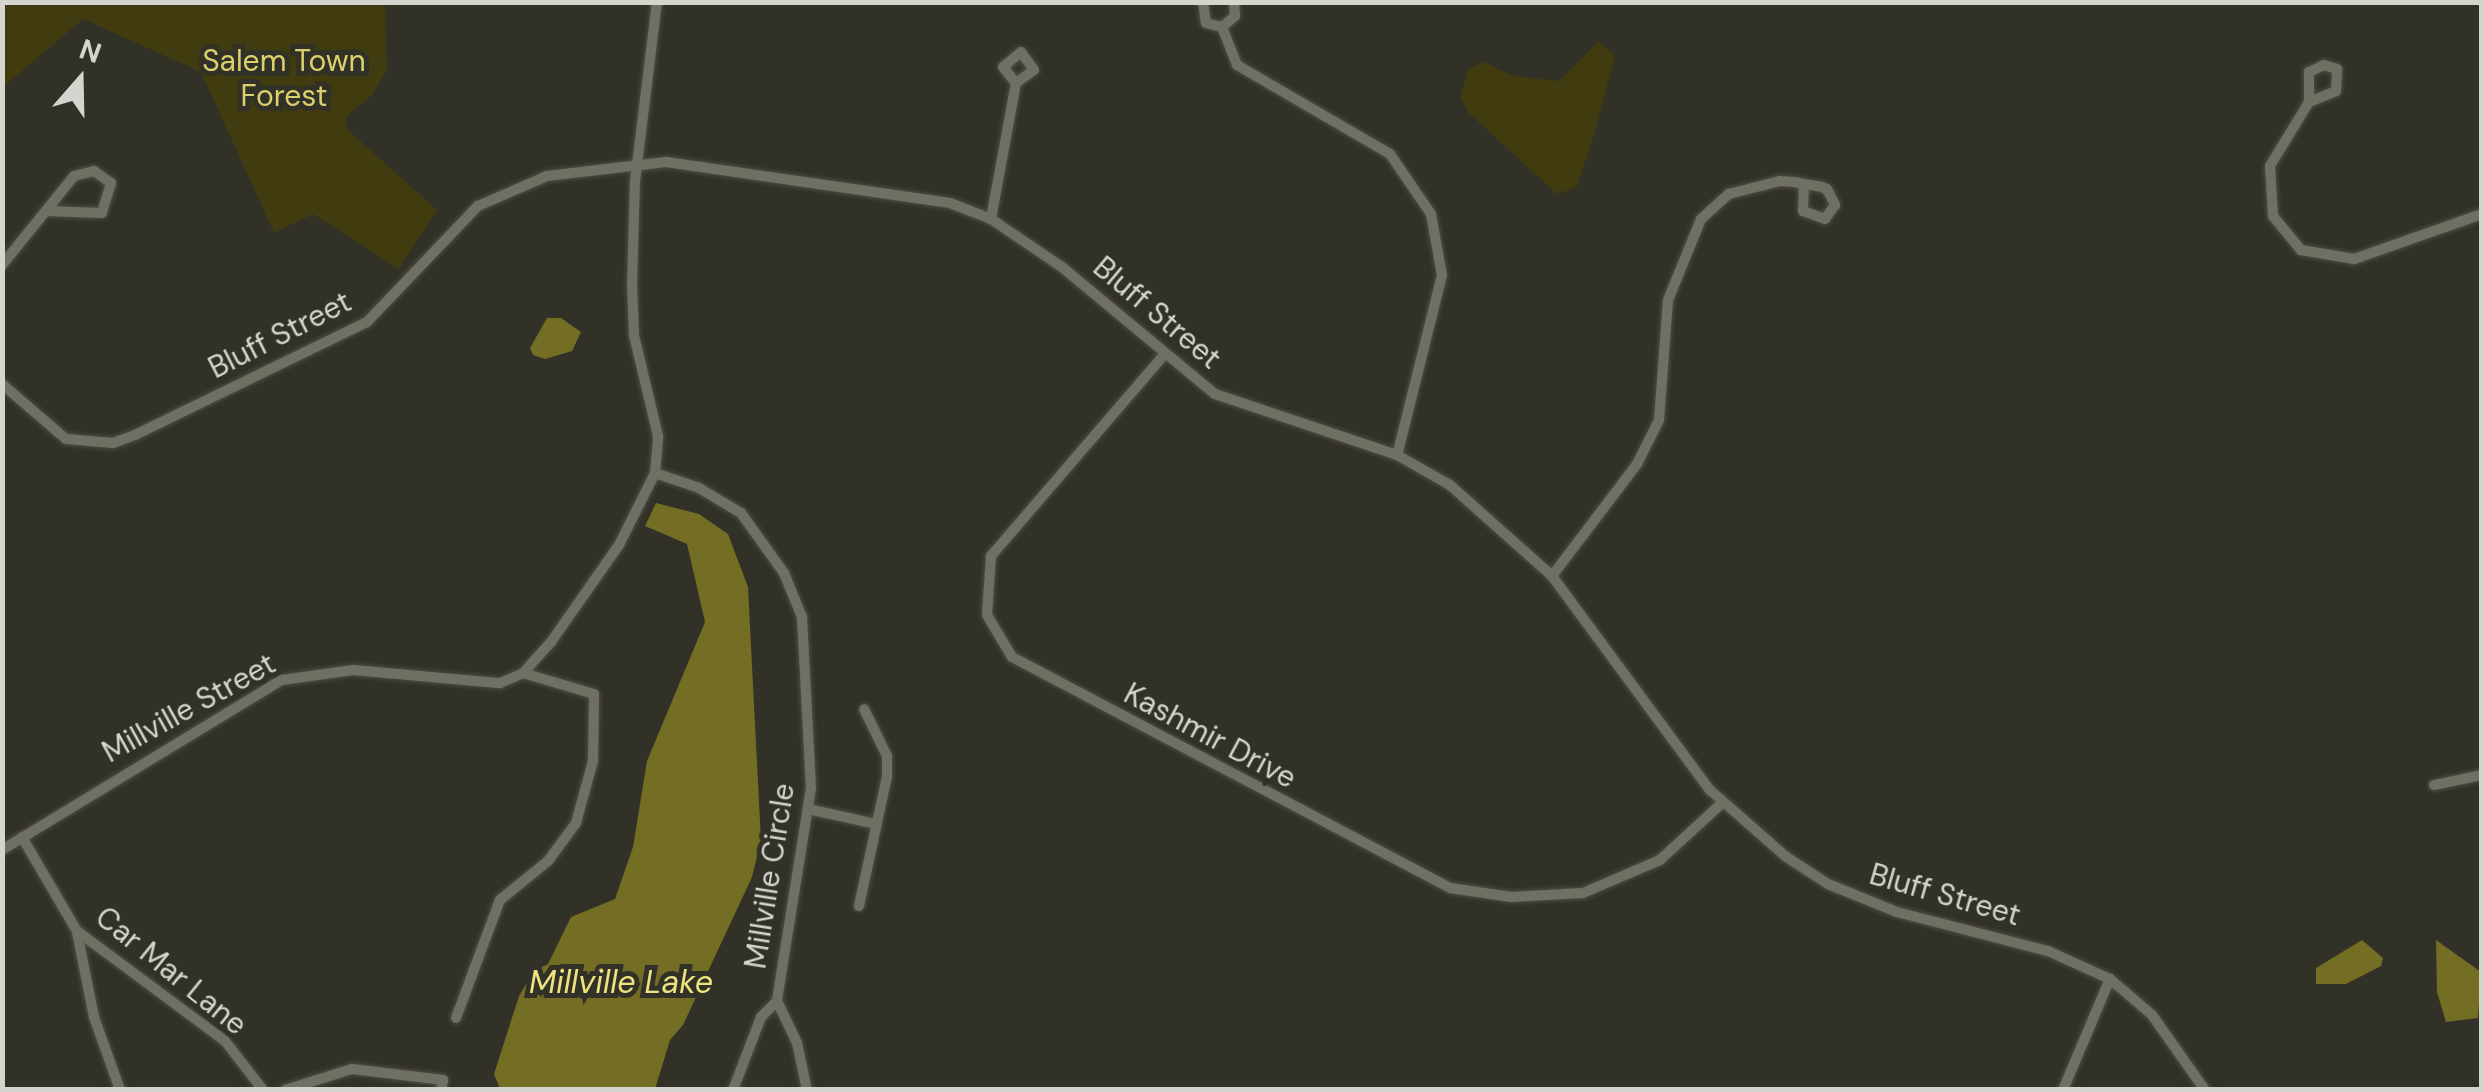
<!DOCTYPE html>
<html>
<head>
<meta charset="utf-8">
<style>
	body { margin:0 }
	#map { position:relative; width:2484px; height:1092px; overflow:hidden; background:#323127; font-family:"DM Sans",sans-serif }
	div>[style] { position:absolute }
	.green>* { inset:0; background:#413c10 }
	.water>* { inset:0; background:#746d24 }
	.roads { filter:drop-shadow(0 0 2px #4e4d44) drop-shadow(0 0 2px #4e4d44) }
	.minor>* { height:10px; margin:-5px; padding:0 5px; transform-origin:5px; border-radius:5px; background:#6f6f63 }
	span { translate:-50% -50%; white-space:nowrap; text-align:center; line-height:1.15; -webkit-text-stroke:10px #323127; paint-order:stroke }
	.park-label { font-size:30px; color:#dbd06c }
	.street-label { font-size:30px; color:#d5d4ce }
	.water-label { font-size:32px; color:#eee37f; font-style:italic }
	.frame { position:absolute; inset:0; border:5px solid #d5d4ce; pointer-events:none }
	.north { position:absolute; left:30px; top:30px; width:100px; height:100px; -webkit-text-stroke:8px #323127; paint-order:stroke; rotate:20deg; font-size:28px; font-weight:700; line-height:40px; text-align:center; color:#d5d4ce }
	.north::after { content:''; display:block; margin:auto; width:35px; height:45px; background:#d5d4ce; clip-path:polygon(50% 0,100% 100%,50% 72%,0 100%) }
</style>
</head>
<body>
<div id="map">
	<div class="green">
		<div style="clip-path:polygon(3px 2px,385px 3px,387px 70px,372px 95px,345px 118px,348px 130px,437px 210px,399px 269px,313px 214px,274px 233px,201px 72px,83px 19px,3px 87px)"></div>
		<div style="clip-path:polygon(1599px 41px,1615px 56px,1595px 131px,1577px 187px,1557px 194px,1470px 114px,1460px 97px,1469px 69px,1483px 62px,1514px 76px,1558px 81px)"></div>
	</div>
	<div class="water">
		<div style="clip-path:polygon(547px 318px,561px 318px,581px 332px,572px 351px,545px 359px,533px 355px,530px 348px)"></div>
		<div style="clip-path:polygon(656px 503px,699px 514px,728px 534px,748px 587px,761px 841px,752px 877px,683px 1025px,670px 1040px,655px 1089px,500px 1089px,494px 1074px,519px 996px,534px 971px,548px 964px,571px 917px,615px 899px,633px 847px,647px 761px,705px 622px,687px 544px,645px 526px)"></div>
		<div style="clip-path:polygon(2362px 940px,2383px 958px,2381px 966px,2346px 984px,2316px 984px,2316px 968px)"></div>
		<div style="clip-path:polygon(2436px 940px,2481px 972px,2478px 1018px,2446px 1022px,2437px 992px)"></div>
	</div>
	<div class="roads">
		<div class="minor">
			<div style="left:1203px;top:2px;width:21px;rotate:82deg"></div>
			<div style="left:1206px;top:23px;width:16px;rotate:14deg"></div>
			<div style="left:1222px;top:27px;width:41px;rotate:68.5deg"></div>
			<div style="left:1237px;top:65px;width:177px;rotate:30.2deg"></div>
			<div style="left:1390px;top:154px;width:73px;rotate:55.7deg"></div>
			<div style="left:1431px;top:214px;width:62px;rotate:79.8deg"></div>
			<div style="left:1442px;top:275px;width:186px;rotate:104deg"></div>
			<div style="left:1222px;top:27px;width:17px;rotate:-40deg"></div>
			<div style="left:1235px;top:16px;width:14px;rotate:-94deg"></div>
			<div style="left:2309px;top:102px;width:29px;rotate:-22deg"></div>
			<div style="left:2336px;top:91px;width:22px;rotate:-87deg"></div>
			<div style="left:2337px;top:69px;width:14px;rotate:-163deg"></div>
			<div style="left:2324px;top:65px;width:17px;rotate:155deg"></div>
			<div style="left:2309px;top:72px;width:30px;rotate:90deg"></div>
			<div style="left:2309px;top:102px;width:75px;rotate:121.4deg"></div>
			<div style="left:2270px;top:166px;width:50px;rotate:86.6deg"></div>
			<div style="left:2273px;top:216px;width:44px;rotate:50.5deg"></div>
			<div style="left:2301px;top:250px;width:54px;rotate:9.6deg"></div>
			<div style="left:2354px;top:259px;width:136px;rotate:-19.4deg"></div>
			<div style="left:991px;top:219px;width:138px;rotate:-79.6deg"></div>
			<div style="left:1016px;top:83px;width:22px;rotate:-36deg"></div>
			<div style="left:1034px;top:70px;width:22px;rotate:-126deg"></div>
			<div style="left:1021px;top:52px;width:23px;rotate:140deg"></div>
			<div style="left:1003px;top:67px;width:21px;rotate:51deg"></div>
			<div style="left:2px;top:265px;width:114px;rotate:-51deg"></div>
			<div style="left:74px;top:176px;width:21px;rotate:-14deg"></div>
			<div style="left:94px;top:171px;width:21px;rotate:35deg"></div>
			<div style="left:111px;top:183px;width:31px;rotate:107deg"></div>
			<div style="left:102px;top:213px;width:55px;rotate:-177.9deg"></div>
			<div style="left:1163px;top:356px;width:264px;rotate:130.7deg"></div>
			<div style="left:991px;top:556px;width:59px;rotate:93.9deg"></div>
			<div style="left:987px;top:615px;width:49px;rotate:59.2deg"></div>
			<div style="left:1012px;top:657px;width:495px;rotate:27.8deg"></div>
			<div style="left:1450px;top:888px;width:62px;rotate:8.4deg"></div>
			<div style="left:1511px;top:897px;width:72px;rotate:-3.2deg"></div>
			<div style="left:1583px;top:893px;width:84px;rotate:-23.2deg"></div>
			<div style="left:1660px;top:860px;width:84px;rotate:-42.6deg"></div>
			<div style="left:2px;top:384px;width:84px;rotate:40.7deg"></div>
			<div style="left:66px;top:439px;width:47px;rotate:4.9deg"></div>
			<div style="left:113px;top:443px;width:23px;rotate:-20deg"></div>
			<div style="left:135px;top:435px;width:258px;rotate:-26deg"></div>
			<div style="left:367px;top:322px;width:161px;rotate:-46.3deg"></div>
			<div style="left:478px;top:206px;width:75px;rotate:-23.5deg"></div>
			<div style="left:547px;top:176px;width:120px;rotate:-6.7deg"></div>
			<div style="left:666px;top:162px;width:287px;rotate:8.2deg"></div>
			<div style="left:950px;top:203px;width:44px;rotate:21.3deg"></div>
			<div style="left:991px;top:219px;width:86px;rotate:34.1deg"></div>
			<div style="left:1062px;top:267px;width:199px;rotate:39.7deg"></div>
			<div style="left:1215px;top:394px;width:192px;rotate:18.5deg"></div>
			<div style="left:1397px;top:455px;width:61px;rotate:29.5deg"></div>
			<div style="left:1450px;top:485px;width:137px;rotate:41.7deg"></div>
			<div style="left:1552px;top:576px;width:266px;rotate:53.6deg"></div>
			<div style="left:1710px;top:790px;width:100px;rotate:41.3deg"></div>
			<div style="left:1785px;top:856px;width:51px;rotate:33.1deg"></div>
			<div style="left:1828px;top:884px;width:74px;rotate:22.1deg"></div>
			<div style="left:1897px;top:912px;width:156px;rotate:14.5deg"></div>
			<div style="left:2048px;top:951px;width:68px;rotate:24.3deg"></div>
			<div style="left:2110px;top:979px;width:55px;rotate:40.6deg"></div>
			<div style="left:2152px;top:1015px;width:92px;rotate:54.8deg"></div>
			<div style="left:655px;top:473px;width:46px;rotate:18.8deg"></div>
			<div style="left:699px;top:488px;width:49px;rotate:30.8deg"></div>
			<div style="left:741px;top:513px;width:74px;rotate:54.4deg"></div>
			<div style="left:784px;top:573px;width:48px;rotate:67.8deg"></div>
			<div style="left:802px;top:617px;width:171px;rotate:87deg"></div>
			<div style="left:811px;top:788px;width:216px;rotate:99.1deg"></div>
			<div style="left:777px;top:1001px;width:47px;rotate:64.5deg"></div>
			<div style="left:797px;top:1043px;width:48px;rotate:78deg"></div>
			<div style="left:1552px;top:576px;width:141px;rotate:-52.8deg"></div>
			<div style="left:1637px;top:464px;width:49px;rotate:-63.4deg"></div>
			<div style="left:1659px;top:420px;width:120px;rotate:-85.7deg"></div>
			<div style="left:1668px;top:300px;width:87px;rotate:-67.8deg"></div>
			<div style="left:1701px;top:219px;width:38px;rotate:-42deg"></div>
			<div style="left:1729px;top:194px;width:53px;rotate:-14.3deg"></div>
			<div style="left:1780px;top:181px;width:14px;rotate:4deg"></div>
			<div style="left:1794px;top:182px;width:10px;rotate:11deg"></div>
			<div style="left:1804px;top:184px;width:18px;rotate:9deg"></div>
			<div style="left:1822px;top:187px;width:5px;rotate:22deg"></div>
			<div style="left:1827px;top:189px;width:18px;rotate:63deg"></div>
			<div style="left:1835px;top:205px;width:17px;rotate:126deg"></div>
			<div style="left:1825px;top:219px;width:23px;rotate:-160deg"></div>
			<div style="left:1803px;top:211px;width:27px;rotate:-88deg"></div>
			<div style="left:2434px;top:785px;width:49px;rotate:-11.8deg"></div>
			<div style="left:808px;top:809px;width:70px;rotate:12.4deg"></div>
			<div style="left:22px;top:837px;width:109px;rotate:59.7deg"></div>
			<div style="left:77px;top:931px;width:184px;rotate:36.6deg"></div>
			<div style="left:225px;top:1041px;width:62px;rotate:52.2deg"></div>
			<div style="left:2px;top:850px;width:328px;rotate:-31.3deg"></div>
			<div style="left:282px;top:680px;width:72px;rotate:-8deg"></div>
			<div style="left:353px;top:670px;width:148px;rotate:5.1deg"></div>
			<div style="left:500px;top:683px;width:25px;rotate:-23deg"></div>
			<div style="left:523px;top:673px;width:42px;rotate:-47.9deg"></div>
			<div style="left:551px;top:642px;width:118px;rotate:-55deg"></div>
			<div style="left:619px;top:545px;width:80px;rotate:-63.4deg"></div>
			<div style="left:655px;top:473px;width:37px;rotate:-85deg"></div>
			<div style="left:658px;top:436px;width:104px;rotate:-103.4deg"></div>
			<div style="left:634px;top:335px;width:49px;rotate:-92.3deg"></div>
			<div style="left:632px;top:286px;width:105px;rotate:-88.4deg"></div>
			<div style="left:635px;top:181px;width:180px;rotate:-83deg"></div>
			<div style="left:859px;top:906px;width:132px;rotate:-77.8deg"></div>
			<div style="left:887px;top:777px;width:21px;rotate:-90deg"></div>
			<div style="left:887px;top:756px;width:52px;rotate:-116.1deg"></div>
			<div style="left:77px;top:932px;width:87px;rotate:78.7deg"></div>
			<div style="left:94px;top:1017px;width:77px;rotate:70.4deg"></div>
			<div style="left:456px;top:1018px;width:126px;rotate:-69.6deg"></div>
			<div style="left:500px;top:900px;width:62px;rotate:-39.1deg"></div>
			<div style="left:548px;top:861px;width:47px;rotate:-53.6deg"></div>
			<div style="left:576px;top:823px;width:64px;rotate:-74.7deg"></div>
			<div style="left:593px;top:761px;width:67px;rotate:-89.1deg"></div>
			<div style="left:594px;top:694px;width:74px;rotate:-163.5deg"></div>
			<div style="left:285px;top:1090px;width:70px;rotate:-17.4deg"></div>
			<div style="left:352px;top:1069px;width:92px;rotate:6.9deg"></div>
			<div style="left:443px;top:1080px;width:10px;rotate:101deg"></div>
			<div style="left:733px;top:1090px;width:78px;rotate:-69deg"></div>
			<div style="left:761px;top:1017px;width:23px;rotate:-45deg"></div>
			<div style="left:2063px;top:1090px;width:121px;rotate:-67.1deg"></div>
		</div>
	</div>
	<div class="park-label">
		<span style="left:284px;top:78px">Salem Town<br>Forest</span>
	</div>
	<div class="street-label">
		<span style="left:1157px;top:313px;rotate:40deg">Bluff Street</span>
		<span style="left:280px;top:335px;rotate:-27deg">Bluff Street</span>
		<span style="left:189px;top:708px;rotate:-29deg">Millville Street</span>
		<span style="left:1210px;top:736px;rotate:28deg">Kashmir Drive</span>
		<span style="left:770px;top:876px;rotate:-81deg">Millville Circle</span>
		<span style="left:1945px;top:895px;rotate:16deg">Bluff Street</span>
		<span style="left:171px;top:971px;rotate:39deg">Car Mar Lane</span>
	</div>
	<div class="water-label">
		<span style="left:621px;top:982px">Millville Lake</span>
	</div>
	<div class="frame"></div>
	<div class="north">N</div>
</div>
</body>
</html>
